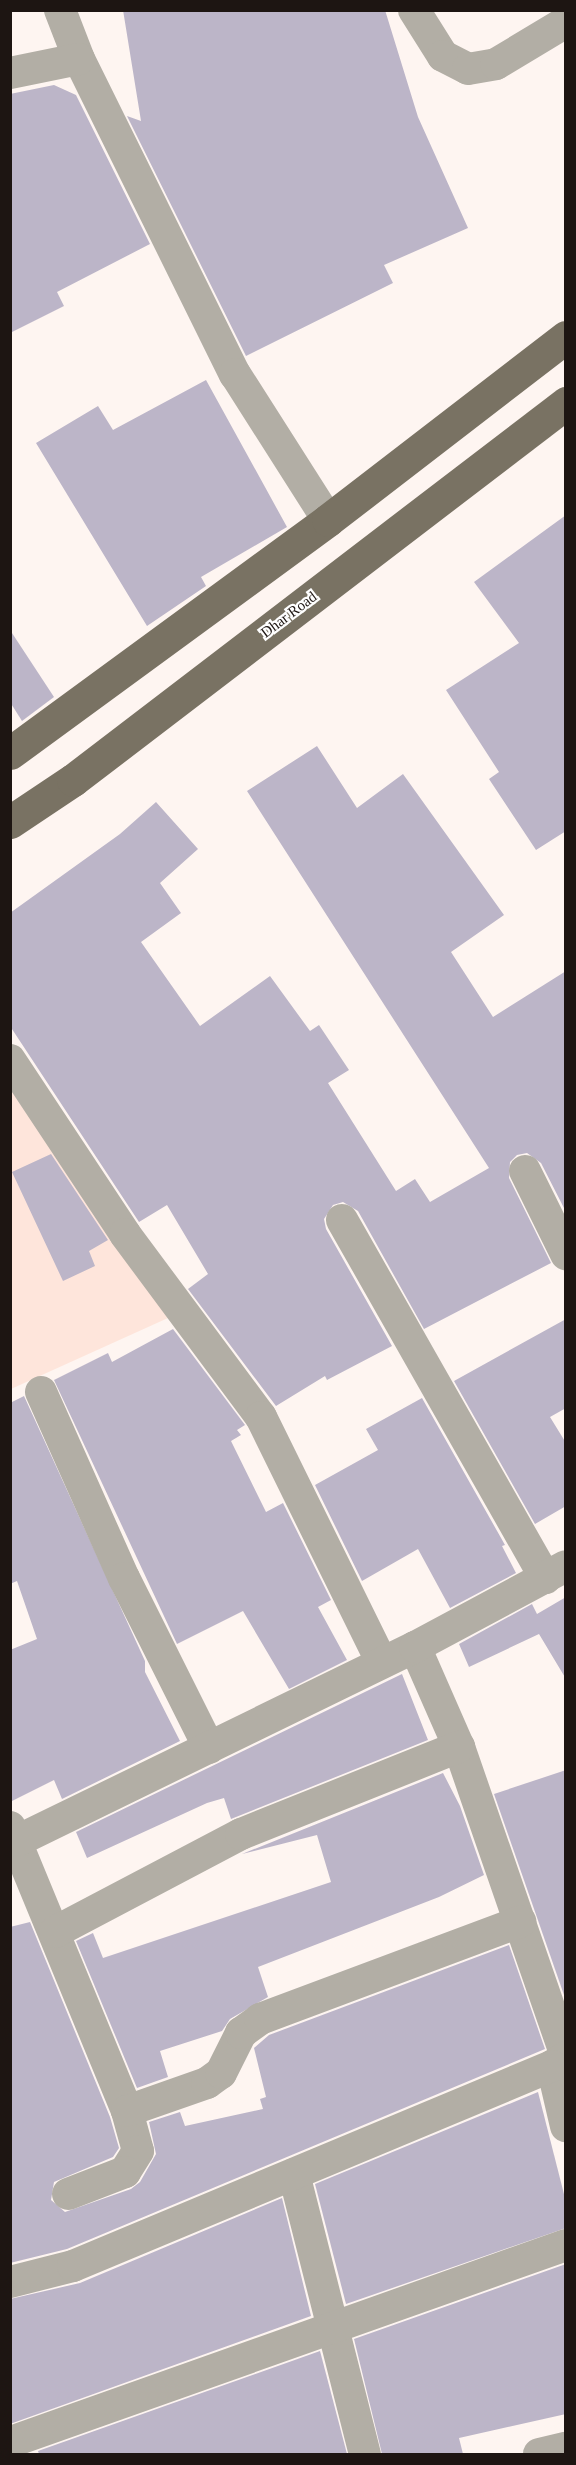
<!DOCTYPE html>
<html>
<head>
<meta charset="utf-8">
<style>
	body { margin:0 }
	#map { position:relative; width:576px; height:2465px; overflow:hidden; background:#fef5f1; font-family:Georgia,serif }
	div>[style] { position:absolute }
	.built>* { inset:0; background:#fee5db }
	.building>* { inset:0; background:#bcb5c8 }
	.minor>* { height:32px; margin:-16px; padding:0 16px; transform-origin:16px; border-radius:16px; background:#b2aea5 }
	.primary>* { height:33px; margin:-16.5px; padding:0 16.5px; transform-origin:16.5px; border-radius:16.5px; background:#797263 }
	span { translate:-50% -50%; white-space:nowrap; text-align:center; line-height:1.15; -webkit-text-stroke:4.5px #fff; paint-order:stroke }
	.street-label { font-size:15px; color:#1d1512 }
	.frame { position:absolute; inset:0; border:12px solid #1d1512; pointer-events:none }
</style>
</head>
<body>
<div id="map">
	<div class="built">
		<div style="clip-path:polygon(10px 1089px,168px 1318px,11px 1389px,10px 1389px)"></div>
	</div>
	<div class="building">
		<div style="clip-path:polygon(123px 10px,385px 10px,418px 117px,468px 228px,384px 265px,393px 283px,246px 356px,127px 116px,141px 121px)"></div>
		<div style="clip-path:polygon(54px 85px,76px 95px,150px 244px,57px 292px,64px 306px,10px 333px,10px 94px)"></div>
		<div style="clip-path:polygon(206px 380px,287px 527px,201px 577px,206px 586px,147px 626px,36px 443px,98px 406px,113px 430px)"></div>
		<div style="clip-path:polygon(566px 515px,566px 831px,536px 850px,489px 779px,499px 772px,446px 690px,519px 643px,474px 582px)"></div>
		<div style="clip-path:polygon(10px 630px,54px 697px,22px 721px,10px 702px)"></div>
		<div style="clip-path:polygon(317px 746px,357px 808px,403px 774px,504px 915px,451px 952px,493px 1017px,566px 971px,566px 1212px,541px 1163px,527px 1153px,517px 1155px,510px 1162px,509px 1178px,551px 1263px,424px 1329px,358px 1211px,343px 1202px,333px 1205px,324px 1219px,326px 1229px,392px 1346px,327px 1380px,325px 1376px,276px 1406px,188px 1289px,208px 1274px,167px 1205px,139px 1222px,10px 1026px,10px 913px,120px 834px,156px 802px,198px 849px,160px 883px,181px 913px,141px 942px,200px 1026px,270px 976px,310px 1031px,319px 1025px,349px 1070px,328px 1083px,396px 1191px,415px 1179px,430px 1202px,489px 1168px,247px 791px)"></div>
		<div style="clip-path:polygon(51px 1154px,108px 1240px,89px 1251px,95px 1266px,63px 1281px,12px 1172px)"></div>
		<div style="clip-path:polygon(566px 1319px,566px 1408px,550px 1417px,566px 1443px,566px 1506px,535px 1524px,454px 1381px)"></div>
		<div style="clip-path:polygon(173px 1329px,245px 1425px,237px 1430px,241px 1435px,231px 1441px,266px 1512px,283px 1503px,331px 1600px,318px 1607px,347px 1660px,289px 1689px,243px 1611px,177px 1644px,54px 1380px,108px 1353px,112px 1362px)"></div>
		<div style="clip-path:polygon(24px 1396px,145px 1661px,145px 1672px,180px 1741px,62px 1799px,54px 1780px,10px 1802px,10px 1650px,37px 1639px,17px 1581px,10px 1584px,10px 1403px)"></div>
		<div style="clip-path:polygon(422px 1398px,505px 1545px,502px 1546px,516px 1573px,450px 1608px,418px 1549px,362px 1581px,315px 1485px,378px 1450px,366px 1429px)"></div>
		<div style="clip-path:polygon(566px 1597px,566px 1679px,539px 1634px,469px 1667px,459px 1644px,532px 1604px,537px 1614px)"></div>
		<div style="clip-path:polygon(402px 1674px,428px 1740px,231px 1819px,224px 1798px,207px 1803px,87px 1858px,76px 1832px)"></div>
		<div style="clip-path:polygon(566px 1770px,566px 1995px,564px 1995px,494px 1794px)"></div>
		<div style="clip-path:polygon(443px 1773px,460px 1806px,484px 1875px,439px 1897px,258px 1967px,268px 1997px,230px 2019px,222px 2031px,160px 2051px,168px 2077px,137px 2088px,76px 1941px,93px 1933px,103px 1958px,331px 1882px,317px 1835px,242px 1854px)"></div>
		<div style="clip-path:polygon(30px 1922px,110px 2117px,119px 2148px,113px 2157px,54px 2182px,51px 2200px,65px 2212px,131px 2189px,140px 2182px,156px 2154px,149px 2122px,180px 2112px,185px 2126px,263px 2109px,260px 2099px,266px 2097px,254px 2048px,269px 2035px,509px 1945px,545px 2049px,67px 2249px,10px 2263px,10px 1927px)"></div>
		<div style="clip-path:polygon(538px 2092px,566px 2202px,566px 2228px,346px 2304px,315px 2184px)"></div>
		<div style="clip-path:polygon(282px 2198px,311px 2316px,10px 2424px,10px 2299px,80px 2283px)"></div>
		<div style="clip-path:polygon(566px 2264px,566px 2414px,459px 2438px,463px 2454px,382px 2454px,354px 2339px)"></div>
		<div style="clip-path:polygon(320px 2351px,347px 2454px,39px 2454px,38px 2451px)"></div>
	</div>
	<div class="minor">
		<div style="left:60px;top:10px;width:53px;rotate:68.8deg"></div>
		<div style="left:79px;top:59px;width:352px;rotate:63.7deg"></div>
		<div style="left:235px;top:374px;width:173px;rotate:57.5deg"></div>
		<div style="left:414px;top:10px;width:54px;rotate:57.8deg"></div>
		<div style="left:443px;top:56px;width:28px;rotate:27deg"></div>
		<div style="left:468px;top:69px;width:28px;rotate:-10deg"></div>
		<div style="left:496px;top:64px;width:82px;rotate:-31deg"></div>
		<div style="left:10px;top:73px;width:70px;rotate:-11.5deg"></div>
		<div style="left:10px;top:1060px;width:209px;rotate:56.5deg"></div>
		<div style="left:125px;top:1234px;width:228px;rotate:53.4deg"></div>
		<div style="left:261px;top:1417px;width:272px;rotate:63.8deg"></div>
		<div style="left:525px;top:1171px;width:93px;rotate:63.7deg"></div>
		<div style="left:342px;top:1220px;width:412px;rotate:60.4deg"></div>
		<div style="left:41px;top:1392px;width:204px;rotate:66deg"></div>
		<div style="left:124px;top:1578px;width:190px;rotate:63.4deg"></div>
		<div style="left:415px;top:1647px;width:109px;rotate:66.3deg"></div>
		<div style="left:459px;top:1747px;width:327px;rotate:70.9deg"></div>
		<div style="left:10px;top:1827px;width:307px;rotate:67.6deg"></div>
		<div style="left:127px;top:2111px;width:41px;rotate:74.6deg"></div>
		<div style="left:138px;top:2151px;width:25px;rotate:122deg"></div>
		<div style="left:125px;top:2172px;width:61px;rotate:158.9deg"></div>
		<div style="left:17px;top:1841px;width:443px;rotate:-26deg"></div>
		<div style="left:415px;top:1647px;width:171px;rotate:-28.2deg"></div>
		<div style="left:55px;top:1932px;width:210px;rotate:-27.8deg"></div>
		<div style="left:241px;top:1834px;width:235px;rotate:-21.8deg"></div>
		<div style="left:566px;top:2057px;width:17px;rotate:147deg"></div>
		<div style="left:552px;top:2066px;width:62px;rotate:76.9deg"></div>
		<div style="left:127px;top:2111px;width:85px;rotate:-19.3deg"></div>
		<div style="left:207px;top:2083px;width:17px;rotate:-36deg"></div>
		<div style="left:221px;top:2073px;width:45px;rotate:-63.4deg"></div>
		<div style="left:241px;top:2033px;width:24px;rotate:-36deg"></div>
		<div style="left:260px;top:2019px;width:278px;rotate:-20.5deg"></div>
		<div style="left:294px;top:2174px;width:289px;rotate:75.8deg"></div>
		<div style="left:10px;top:2282px;width:65px;rotate:-14.3deg"></div>
		<div style="left:73px;top:2266px;width:519px;rotate:-22.66deg"></div>
		<div style="left:19px;top:2439px;width:580px;rotate:-19.53deg"></div>
		<div style="left:539px;top:2454px;width:28px;rotate:-13deg"></div>
	</div>
	<div class="primary">
		<div style="left:10px;top:753px;width:394px;rotate:-36.2deg"></div>
		<div style="left:328px;top:520px;width:300px;rotate:-37.6deg"></div>
		<div style="left:10px;top:822px;width:76px;rotate:-33.7deg"></div>
		<div style="left:73px;top:780px;width:621px;rotate:-37.41deg"></div>
	</div>
	<div class="street-label">
		<span style="left:289px;top:615px;rotate:-37deg">Dhar Road</span>
	</div>
	<div class="frame"></div>
</div>
</body>
</html>
